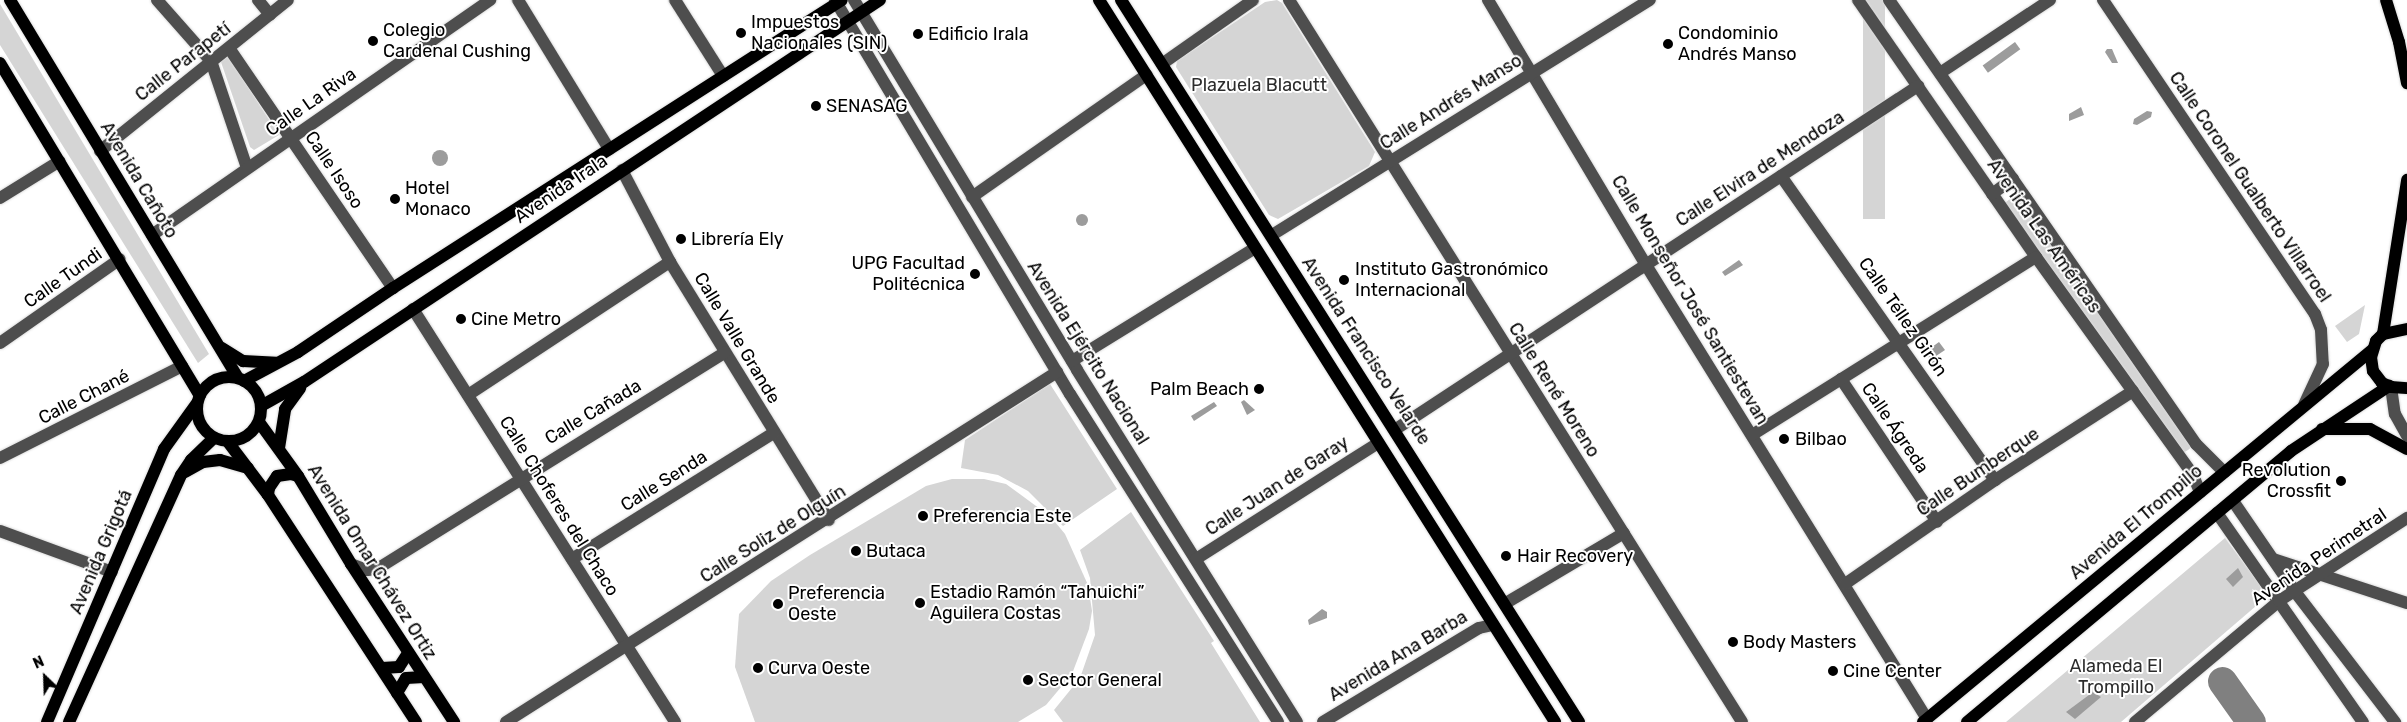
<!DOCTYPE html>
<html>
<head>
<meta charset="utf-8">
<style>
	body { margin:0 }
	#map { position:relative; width:2407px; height:722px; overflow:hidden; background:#fff; font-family:Rubik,sans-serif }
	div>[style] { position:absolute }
	.green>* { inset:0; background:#d5d5d5; transform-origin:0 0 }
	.water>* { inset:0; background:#9c9c9c; transform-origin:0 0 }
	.round { border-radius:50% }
	.taxiway>* { height:29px; margin:-14.5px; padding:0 14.5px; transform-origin:14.5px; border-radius:14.5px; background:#808080 }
	.roads { filter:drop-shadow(0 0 1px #dbdbdb) drop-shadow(0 0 1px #dbdbdb) }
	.minor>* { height:12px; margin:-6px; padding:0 6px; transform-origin:6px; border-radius:6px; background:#4e4e4e }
	.major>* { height:12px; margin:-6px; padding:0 6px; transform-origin:6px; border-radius:6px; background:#000 }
	.major>.ring { margin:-6px; padding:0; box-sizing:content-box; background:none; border:12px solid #000; border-radius:50% }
	.dots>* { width:14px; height:14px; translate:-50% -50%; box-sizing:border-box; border:2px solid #fff; border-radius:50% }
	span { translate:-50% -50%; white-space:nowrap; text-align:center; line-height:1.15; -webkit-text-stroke:4px #fff; paint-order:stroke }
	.poi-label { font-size:18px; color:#000 }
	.left { translate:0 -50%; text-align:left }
	.right { translate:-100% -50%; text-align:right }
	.street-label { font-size:18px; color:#000 }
	.park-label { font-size:18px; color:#2c2c2c }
	.north { position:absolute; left:20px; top:652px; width:50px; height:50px; -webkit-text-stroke:4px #fff; paint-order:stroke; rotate:336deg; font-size:14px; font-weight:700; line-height:20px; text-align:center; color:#000 }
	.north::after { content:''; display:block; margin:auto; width:18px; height:22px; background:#000; clip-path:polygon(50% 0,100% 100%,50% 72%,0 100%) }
</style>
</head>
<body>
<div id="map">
	<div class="green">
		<div style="clip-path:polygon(1277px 0,1282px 3px,1375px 152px,1369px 166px,1278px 219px,1269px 215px,1176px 67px,1177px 61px,1265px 2px)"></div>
		<div style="left:1863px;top:0;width:22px;height:219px"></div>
		<div style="clip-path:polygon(0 4px,209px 354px,198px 363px,0 45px)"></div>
		<div style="clip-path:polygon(223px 55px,229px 58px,279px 135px,254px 150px,250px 147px,221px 62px)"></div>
		<div style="clip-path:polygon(2018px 192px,2194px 445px,2188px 450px,2181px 454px,2005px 203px)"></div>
		<div style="clip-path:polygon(2365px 305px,2359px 334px,2347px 342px,2335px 326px)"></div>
		<div style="clip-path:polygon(1050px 384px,1117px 489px,1063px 526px,1028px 491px,998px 475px,961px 468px,965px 440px)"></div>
		<div style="clip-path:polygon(952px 479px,984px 479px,1006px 484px,1051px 517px,1065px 534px,1088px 585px,1092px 611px,1089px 629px,1072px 674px,1046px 705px,1018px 722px,755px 722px,735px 667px,739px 614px,771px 581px,810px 555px,926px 486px)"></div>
		<div style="clip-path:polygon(1131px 512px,1214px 641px,1211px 643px,1260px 722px,1063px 722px,1054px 710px,1080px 678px,1095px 635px,1090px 578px,1080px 550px)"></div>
		<div style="clip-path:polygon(2225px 538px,2260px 585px,2262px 597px,2256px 606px,2121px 722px,2006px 722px)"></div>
	</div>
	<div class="water">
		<div style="left:2015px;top:42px;width:9px;height:40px;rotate:54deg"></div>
		<div style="clip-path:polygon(2107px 49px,2112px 49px,2118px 63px,2112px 63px,2105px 52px)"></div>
		<div style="clip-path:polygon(2081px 107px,2084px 115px,2069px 121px,2069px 114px)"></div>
		<div style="clip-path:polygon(2147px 111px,2152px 112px,2151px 117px,2137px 125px,2133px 124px,2134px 119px)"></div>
		<div class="round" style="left:432px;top:150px;width:16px;height:16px"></div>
		<div class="round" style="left:1076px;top:214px;width:12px;height:12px"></div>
		<div style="clip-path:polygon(1739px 260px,1743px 265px,1725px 276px,1722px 272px)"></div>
		<div style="clip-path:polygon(1939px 342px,1945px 350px,1936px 356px,1938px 360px,1933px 364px,1925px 352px)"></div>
		<div style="clip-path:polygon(1244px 400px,1255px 410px,1247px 415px,1241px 402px)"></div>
		<div style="clip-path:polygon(1214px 402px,1217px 406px,1194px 421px,1191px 416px)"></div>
		<div style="clip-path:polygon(2238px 568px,2243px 577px,2233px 587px,2226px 579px)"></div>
		<div style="clip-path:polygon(1322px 609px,1327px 612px,1327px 618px,1309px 625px,1308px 620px)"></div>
		<div style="clip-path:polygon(2093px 692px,2101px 697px,2075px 719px,2066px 712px)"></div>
	</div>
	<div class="taxiway">
		<div style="left:2222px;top:681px;width:50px;rotate:54.7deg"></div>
	</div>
	<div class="roads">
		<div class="minor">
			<div style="left:157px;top:0;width:81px;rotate:48.5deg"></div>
			<div style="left:211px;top:61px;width:113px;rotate:71.4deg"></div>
			<div style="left:258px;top:0;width:19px;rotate:51deg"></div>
			<div style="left:518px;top:0;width:175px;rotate:58.6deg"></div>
			<div style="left:675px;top:0;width:90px;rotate:57.7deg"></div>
			<div style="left:835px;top:0;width:459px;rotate:59.2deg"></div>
			<div style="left:1070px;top:394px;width:388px;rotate:57.6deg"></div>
			<div style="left:854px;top:0;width:432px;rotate:58.9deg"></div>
			<div style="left:1077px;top:370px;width:415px;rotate:58deg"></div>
			<div style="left:1289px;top:0;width:852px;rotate:57.89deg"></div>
			<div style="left:1488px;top:0;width:309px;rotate:59.2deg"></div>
			<div style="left:1646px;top:265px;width:534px;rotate:58.24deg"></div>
			<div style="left:1858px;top:0;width:313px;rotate:55.3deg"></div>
			<div style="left:2036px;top:257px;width:266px;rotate:54.2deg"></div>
			<div style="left:2192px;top:473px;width:21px;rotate:67deg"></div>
			<div style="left:1889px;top:0;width:540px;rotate:55.34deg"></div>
			<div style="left:2196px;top:444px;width:40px;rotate:45deg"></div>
			<div style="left:2103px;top:0;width:379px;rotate:56deg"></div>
			<div style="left:2315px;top:314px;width:17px;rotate:69deg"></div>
			<div style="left:2321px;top:330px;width:34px;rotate:87deg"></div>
			<div style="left:2323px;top:364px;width:45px;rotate:114.9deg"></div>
			<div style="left:229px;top:48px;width:291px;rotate:55.7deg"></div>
			<div style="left:1162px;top:64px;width:111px;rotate:-35.1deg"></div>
			<div style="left:1940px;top:73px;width:132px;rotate:-33.6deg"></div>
			<div style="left:100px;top:151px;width:241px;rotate:-38.8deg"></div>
			<div style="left:622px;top:170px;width:104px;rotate:62.4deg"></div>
			<div style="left:670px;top:262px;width:303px;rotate:58.4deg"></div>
			<div style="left:1781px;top:176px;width:372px;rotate:54.9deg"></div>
			<div style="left:1992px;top:194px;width:26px;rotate:-36deg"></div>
			<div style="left:972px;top:197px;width:213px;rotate:-35deg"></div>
			<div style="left:0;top:198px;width:70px;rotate:-31.7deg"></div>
			<div style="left:152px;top:235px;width:412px;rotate:-34.8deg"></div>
			<div style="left:1272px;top:235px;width:445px;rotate:-31.9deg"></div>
			<div style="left:413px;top:309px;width:489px;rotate:57.6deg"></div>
			<div style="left:0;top:343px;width:146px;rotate:-35deg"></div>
			<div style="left:1072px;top:361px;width:215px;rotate:-31.7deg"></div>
			<div style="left:1841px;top:379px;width:172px;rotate:56.1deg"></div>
			<div style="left:2391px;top:387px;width:27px;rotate:82deg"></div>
			<div style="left:2395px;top:414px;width:25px;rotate:61deg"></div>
			<div style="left:468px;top:395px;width:242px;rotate:-33.4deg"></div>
			<div style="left:1396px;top:429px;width:625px;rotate:-33.31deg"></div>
			<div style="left:1752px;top:435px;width:335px;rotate:-32.1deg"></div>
			<div style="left:0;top:458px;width:204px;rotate:-26.8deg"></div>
			<div style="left:2233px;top:501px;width:112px;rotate:55.6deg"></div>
			<div style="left:2296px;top:593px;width:163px;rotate:52.5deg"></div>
			<div style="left:2217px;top:513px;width:255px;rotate:55.1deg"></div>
			<div style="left:0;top:531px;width:119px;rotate:20.1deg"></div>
			<div style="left:572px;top:559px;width:238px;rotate:-32deg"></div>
			<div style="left:1196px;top:559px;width:216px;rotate:-32.5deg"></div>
			<div style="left:2273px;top:559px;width:141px;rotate:18.2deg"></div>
			<div style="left:351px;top:564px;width:17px;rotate:21deg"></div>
			<div style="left:367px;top:570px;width:10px;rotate:-6deg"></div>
			<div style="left:377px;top:569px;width:410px;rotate:-31.9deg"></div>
			<div style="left:1845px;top:584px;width:183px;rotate:-34.7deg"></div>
			<div style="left:1995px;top:480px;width:164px;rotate:-32.8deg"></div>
			<div style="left:1506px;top:603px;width:137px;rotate:-30.7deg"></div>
			<div style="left:506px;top:722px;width:653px;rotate:-32.42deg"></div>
			<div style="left:1323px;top:722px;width:182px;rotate:-31.1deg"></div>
			<div style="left:1479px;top:628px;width:13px;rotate:-13deg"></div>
			<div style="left:2135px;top:722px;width:188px;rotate:-40deg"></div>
			<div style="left:2279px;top:601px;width:153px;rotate:-33deg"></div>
		</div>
		<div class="major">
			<div style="left:10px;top:0;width:441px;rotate:58.9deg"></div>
			<div style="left:1099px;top:0;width:854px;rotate:57.72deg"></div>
			<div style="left:1121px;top:0;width:855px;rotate:57.61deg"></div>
			<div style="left:2386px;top:0;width:44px;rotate:72.8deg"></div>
			<div style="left:2399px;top:42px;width:42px;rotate:79deg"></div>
			<div style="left:0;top:63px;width:388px;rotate:59deg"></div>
			<div style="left:2407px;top:329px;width:25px;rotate:168deg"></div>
			<div style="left:2383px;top:334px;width:10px;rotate:135deg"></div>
			<div style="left:2376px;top:341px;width:17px;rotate:107deg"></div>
			<div style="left:2371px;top:357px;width:14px;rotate:82deg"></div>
			<div style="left:2373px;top:371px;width:15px;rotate:53deg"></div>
			<div style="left:2382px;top:383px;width:10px;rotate:24deg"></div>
			<div style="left:2391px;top:387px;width:16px;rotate:4deg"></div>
			<div style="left:2383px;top:334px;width:156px;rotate:-81.1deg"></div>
			<div style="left:222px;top:348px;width:25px;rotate:32deg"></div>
			<div style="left:243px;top:361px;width:33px;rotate:3deg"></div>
			<div class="ring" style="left:197px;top:377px;width:52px;height:52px"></div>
			<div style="left:244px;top:381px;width:61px;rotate:-28.2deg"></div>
			<div style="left:298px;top:352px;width:115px;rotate:-34deg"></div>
			<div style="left:393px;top:288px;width:533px;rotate:-32.68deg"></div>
			<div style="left:261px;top:406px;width:49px;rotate:-29.2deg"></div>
			<div style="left:304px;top:382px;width:691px;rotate:-33.55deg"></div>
			<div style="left:259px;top:422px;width:67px;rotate:54.2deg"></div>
			<div style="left:298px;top:476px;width:103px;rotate:58.9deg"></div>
			<div style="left:351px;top:564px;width:189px;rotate:56.9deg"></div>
			<div style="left:2322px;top:429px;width:48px"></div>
			<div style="left:2370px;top:429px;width:42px;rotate:28.4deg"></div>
			<div style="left:228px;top:442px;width:66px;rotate:53deg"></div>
			<div style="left:268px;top:495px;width:271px;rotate:56.9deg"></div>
			<div style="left:279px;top:448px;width:39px;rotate:-81deg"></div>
			<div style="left:285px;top:409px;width:26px;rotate:-54deg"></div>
			<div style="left:185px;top:472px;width:21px;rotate:-29deg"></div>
			<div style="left:203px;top:462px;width:17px;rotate:-7deg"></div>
			<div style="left:220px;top:460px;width:29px;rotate:16deg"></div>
			<div style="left:268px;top:495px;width:7px;rotate:-82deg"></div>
			<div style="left:269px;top:488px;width:14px;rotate:-56deg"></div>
			<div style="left:277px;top:476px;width:14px;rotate:-8deg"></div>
			<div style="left:291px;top:474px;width:7px;rotate:16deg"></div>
			<div style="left:382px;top:668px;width:17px;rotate:-3deg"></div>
			<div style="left:399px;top:667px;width:17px;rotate:-57deg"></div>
			<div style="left:397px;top:693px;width:17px;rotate:-59deg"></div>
			<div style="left:406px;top:678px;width:18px;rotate:-3deg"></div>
			<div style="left:47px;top:722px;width:297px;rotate:-66.8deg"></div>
			<div style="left:164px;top:449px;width:57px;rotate:-54.3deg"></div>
			<div style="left:69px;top:722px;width:271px;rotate:-65.6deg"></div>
			<div style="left:181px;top:475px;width:18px;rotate:-56deg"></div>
			<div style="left:191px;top:460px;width:32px;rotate:-44deg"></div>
			<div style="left:1923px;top:722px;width:583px;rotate:-39.64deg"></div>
			<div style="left:1967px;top:722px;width:422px;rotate:-39.9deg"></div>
			<div style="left:2291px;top:451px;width:118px;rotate:-33.6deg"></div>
		</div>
	</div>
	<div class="dots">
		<div style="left:741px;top:33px;background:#000"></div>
		<div style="left:918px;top:34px;background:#000"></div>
		<div style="left:373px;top:41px;background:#000"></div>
		<div style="left:1668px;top:44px;background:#000"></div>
		<div style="left:816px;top:106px;background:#000"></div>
		<div style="left:395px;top:199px;background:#000"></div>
		<div style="left:681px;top:239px;background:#000"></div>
		<div style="left:975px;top:274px;background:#000"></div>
		<div style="left:1344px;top:280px;background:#000"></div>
		<div style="left:461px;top:319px;background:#000"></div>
		<div style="left:1259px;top:389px;background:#000"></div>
		<div style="left:1784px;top:439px;background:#000"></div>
		<div style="left:2341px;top:481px;background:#000"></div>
		<div style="left:923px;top:516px;background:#000"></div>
		<div style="left:856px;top:551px;background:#000"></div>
		<div style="left:1506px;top:556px;background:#000"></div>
		<div style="left:920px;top:603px;background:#000"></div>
		<div style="left:778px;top:604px;background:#000"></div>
		<div style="left:1733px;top:642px;background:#000"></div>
		<div style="left:758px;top:668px;background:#000"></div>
		<div style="left:1833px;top:671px;background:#000"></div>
		<div style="left:1028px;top:680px;background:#000"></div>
	</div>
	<div class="poi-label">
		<span class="left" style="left:751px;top:33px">Impuestos<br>Nacionales (SIN)</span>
		<span class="left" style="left:383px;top:41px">Colegio<br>Cardenal Cushing</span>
		<span class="left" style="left:928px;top:34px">Edificio Irala</span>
		<span class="left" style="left:1678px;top:44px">Condominio<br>Andrés Manso</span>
		<span class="left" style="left:826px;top:106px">SENASAG</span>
		<span class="left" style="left:405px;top:199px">Hotel<br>Monaco</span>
		<span class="left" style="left:691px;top:239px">Librería Ely</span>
		<span class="right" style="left:965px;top:274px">UPG Facultad<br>Politécnica</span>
		<span class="left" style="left:1355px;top:280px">Instituto Gastronómico<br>Internacional</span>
		<span class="left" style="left:471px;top:319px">Cine Metro</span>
		<span class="right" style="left:1249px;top:389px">Palm Beach</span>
		<span class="left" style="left:1795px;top:439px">Bilbao</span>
		<span class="right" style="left:2331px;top:481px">Revolution<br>Crossfit</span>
		<span class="left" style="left:933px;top:516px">Preferencia Este</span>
		<span class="left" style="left:866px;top:551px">Butaca</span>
		<span class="left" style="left:1517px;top:556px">Hair Recovery</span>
		<span class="left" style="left:930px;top:603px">Estadio Ramón “Tahuichi”<br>Aguilera Costas</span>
		<span class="left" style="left:788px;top:604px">Preferencia<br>Oeste</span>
		<span class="left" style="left:1743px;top:642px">Body Masters</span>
		<span class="left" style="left:768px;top:668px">Curva Oeste</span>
		<span class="left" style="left:1843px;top:671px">Cine Center</span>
		<span class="left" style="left:1038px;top:680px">Sector General</span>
	</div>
	<div class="street-label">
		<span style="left:183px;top:62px;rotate:-38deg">Calle Parapetí</span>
		<span style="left:311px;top:102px;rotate:-35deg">Calle La Riva</span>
		<span style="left:1451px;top:102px;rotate:-32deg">Calle Andrés Manso</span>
		<span style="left:1760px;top:169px;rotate:-33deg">Calle Elvira de Mendoza</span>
		<span style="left:334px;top:170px;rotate:56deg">Calle Isoso</span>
		<span style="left:139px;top:180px;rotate:59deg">Avenida Cañoto</span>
		<span style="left:2250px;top:187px;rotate:56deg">Calle Coronel Gualberto Villarroel</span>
		<span style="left:561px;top:189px;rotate:-34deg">Avenida Irala</span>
		<span style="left:2044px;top:236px;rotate:55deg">Avenida Las Américas</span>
		<span style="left:63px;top:278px;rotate:-35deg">Calle Tundi</span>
		<span style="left:1690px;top:300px;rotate:59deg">Calle Monseñor José Santiestevan</span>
		<span style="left:1903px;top:317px;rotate:55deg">Calle Téllez Girón</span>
		<span style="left:737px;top:338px;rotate:59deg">Calle Valle Grande</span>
		<span style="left:1366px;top:351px;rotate:57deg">Avenida Francisco Velarde</span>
		<span style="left:1088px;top:353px;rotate:58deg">Avenida Ejército Nacional</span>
		<span style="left:1554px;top:390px;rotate:58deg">Calle René Moreno</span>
		<span style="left:84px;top:397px;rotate:-27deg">Calle Chané</span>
		<span style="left:593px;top:412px;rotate:-31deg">Calle Cañada</span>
		<span style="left:1895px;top:428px;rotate:56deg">Calle Ágreda</span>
		<span style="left:1978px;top:472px;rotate:-34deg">Calle Bumberque</span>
		<span style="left:664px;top:481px;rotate:-32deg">Calle Senda</span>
		<span style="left:1277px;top:486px;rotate:-33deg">Calle Juan de Garay</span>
		<span style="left:559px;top:506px;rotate:58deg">Calle Choferes del Chaco</span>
		<span style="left:2136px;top:522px;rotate:-40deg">Avenida El Trompillo</span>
		<span style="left:773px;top:534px;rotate:-32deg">Calle Soliz de Olguín</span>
		<span style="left:101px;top:552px;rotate:-67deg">Avenida Grigotá</span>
		<span style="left:2319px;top:557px;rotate:-34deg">Avenida Perimetral</span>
		<span style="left:372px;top:562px;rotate:58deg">Avenida Omar Chávez Ortiz</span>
		<span style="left:1398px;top:656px;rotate:-31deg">Avenida Ana Barba</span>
	</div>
	<div class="park-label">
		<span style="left:1259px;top:85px">Plazuela Blacutt</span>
		<span style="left:2116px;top:677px">Alameda El<br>Trompillo</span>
	</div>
	<div class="north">N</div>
</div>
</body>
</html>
